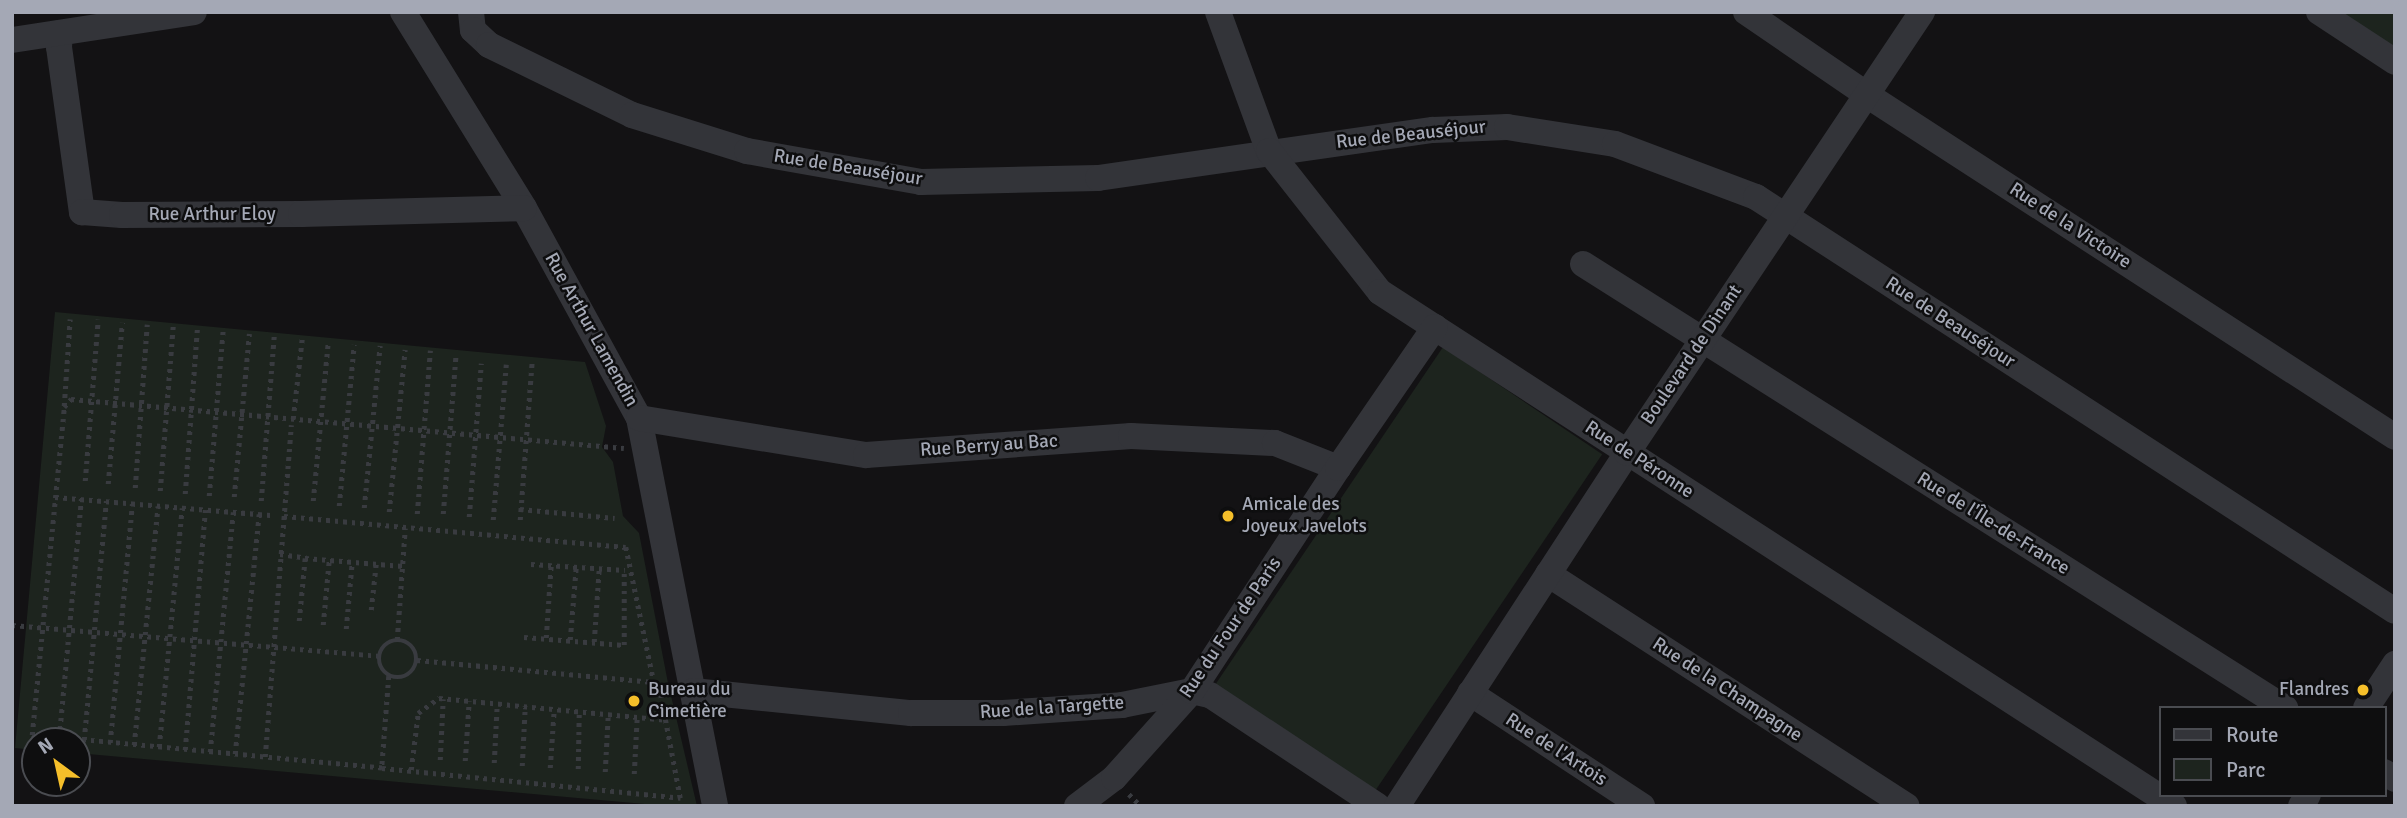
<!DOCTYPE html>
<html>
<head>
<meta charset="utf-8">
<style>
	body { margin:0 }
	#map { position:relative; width:2407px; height:818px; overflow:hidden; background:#131214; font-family:Signika,sans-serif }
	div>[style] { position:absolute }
	.green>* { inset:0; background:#1d241e; transform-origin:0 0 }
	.path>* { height:4.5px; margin-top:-2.25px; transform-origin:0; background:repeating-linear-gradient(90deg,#393b40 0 3.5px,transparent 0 8.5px) }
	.path>.ring { margin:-2.25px; padding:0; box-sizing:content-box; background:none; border:4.5px solid #393b40; border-radius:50% }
	.minor>* { height:26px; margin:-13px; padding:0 13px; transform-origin:13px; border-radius:13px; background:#333439 }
	.dots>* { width:19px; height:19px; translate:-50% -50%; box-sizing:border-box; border:4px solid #0e0e0f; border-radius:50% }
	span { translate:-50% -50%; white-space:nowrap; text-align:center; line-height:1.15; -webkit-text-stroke:5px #0e0e0f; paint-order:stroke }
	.street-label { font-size:19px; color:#a4a8b5 }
	.poi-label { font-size:19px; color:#a4a8b5 }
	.left { translate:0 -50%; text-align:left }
	.right { translate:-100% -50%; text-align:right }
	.frame { position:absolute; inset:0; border:14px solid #a4a8b5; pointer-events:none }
	.legend { position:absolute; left:2159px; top:706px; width:228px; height:91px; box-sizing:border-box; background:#0e0e0f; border:2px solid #4a4c51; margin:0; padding:9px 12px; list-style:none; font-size:21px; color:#a4a8b5 }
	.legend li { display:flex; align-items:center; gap:14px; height:35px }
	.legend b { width:35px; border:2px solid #4a4c51 }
	.north { position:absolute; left:21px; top:727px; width:70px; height:70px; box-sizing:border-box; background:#0e0e0f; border:2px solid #4a4c51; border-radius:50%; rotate:327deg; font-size:19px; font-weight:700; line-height:28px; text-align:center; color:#a4a8b5 }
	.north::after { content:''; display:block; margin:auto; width:24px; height:32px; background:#f5bf2a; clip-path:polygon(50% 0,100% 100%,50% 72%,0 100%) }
</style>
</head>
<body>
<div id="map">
	<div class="green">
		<div style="clip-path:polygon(2332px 12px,2395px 12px,2395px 53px)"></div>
		<div style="clip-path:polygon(55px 312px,585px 362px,606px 426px,602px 447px,613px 462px,623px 516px,639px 533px,668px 683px,697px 806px,667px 806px,77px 753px,77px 741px,35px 741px,35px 750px,15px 748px)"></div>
		<div style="left:1443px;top:347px;width:192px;height:408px;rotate:34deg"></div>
	</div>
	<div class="path">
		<div style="left:64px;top:406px;width:87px;rotate:-86.1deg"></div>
		<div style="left:293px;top:419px;width:81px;rotate:-83.6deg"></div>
		<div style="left:85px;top:481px;width:162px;rotate:-85.4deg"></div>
		<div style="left:108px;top:484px;width:162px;rotate:-85deg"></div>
		<div style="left:135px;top:488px;width:164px;rotate:-85.8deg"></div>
		<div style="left:160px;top:491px;width:166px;rotate:-85.5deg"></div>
		<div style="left:185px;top:494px;width:165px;rotate:-85.8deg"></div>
		<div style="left:209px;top:496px;width:166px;rotate:-85.2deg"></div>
		<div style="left:55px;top:497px;width:216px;rotate:4.8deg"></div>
		<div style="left:234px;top:497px;width:164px;rotate:-84.7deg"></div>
		<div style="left:261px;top:501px;width:165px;rotate:-85.5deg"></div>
		<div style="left:313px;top:501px;width:160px;rotate:-84.6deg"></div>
		<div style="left:339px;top:506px;width:162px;rotate:-84.7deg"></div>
		<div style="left:364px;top:508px;width:163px;rotate:-84.4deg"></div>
		<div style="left:520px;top:509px;width:95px;rotate:5.4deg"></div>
		<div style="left:389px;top:512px;width:163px;rotate:-84.4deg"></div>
		<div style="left:417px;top:514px;width:164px;rotate:-85.4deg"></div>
		<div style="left:443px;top:514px;width:161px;rotate:-85.4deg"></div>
		<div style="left:284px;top:516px;width:343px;rotate:5.2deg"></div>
		<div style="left:626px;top:547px;width:138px;rotate:78.3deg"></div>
		<div style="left:469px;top:517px;width:154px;rotate:-85.5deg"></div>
		<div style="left:493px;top:520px;width:156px;rotate:-85.2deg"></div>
		<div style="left:520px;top:520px;width:160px;rotate:-85.7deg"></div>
		<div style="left:280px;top:554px;width:27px;rotate:8deg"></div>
		<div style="left:531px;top:564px;width:94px;rotate:3.7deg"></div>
		<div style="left:371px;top:610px;width:46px;rotate:-83.8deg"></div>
		<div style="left:299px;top:621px;width:63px;rotate:-84.6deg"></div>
		<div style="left:305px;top:558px;width:98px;rotate:4.7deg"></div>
		<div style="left:12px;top:625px;width:369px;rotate:4.8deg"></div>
		<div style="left:323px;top:625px;width:65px;rotate:-84.7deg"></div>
		<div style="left:346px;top:629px;width:67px;rotate:-84.9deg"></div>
		<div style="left:524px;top:637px;width:100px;rotate:4.6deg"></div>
		<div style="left:624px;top:645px;width:75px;rotate:-90deg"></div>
		<div style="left:546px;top:638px;width:73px;rotate:-86.1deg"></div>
		<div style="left:397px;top:640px;width:112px;rotate:-85.9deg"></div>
		<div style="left:570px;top:640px;width:73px;rotate:-85.3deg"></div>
		<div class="ring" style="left:379px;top:640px;width:33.5px;height:33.5px"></div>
		<div style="left:594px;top:642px;width:73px;rotate:-86.1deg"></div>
		<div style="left:417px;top:660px;width:240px;rotate:5.3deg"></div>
		<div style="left:389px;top:676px;width:92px;rotate:94.4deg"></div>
		<div style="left:382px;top:768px;width:352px;rotate:-174.6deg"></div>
		<div style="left:32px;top:735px;width:330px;rotate:-84.4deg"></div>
		<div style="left:64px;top:407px;width:11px;rotate:-49deg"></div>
		<div style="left:71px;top:399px;width:555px;rotate:5.06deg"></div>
		<div style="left:59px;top:738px;width:240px;rotate:-84.7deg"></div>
		<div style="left:84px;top:740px;width:240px;rotate:-84.7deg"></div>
		<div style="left:110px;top:743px;width:240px;rotate:-84.7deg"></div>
		<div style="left:134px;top:745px;width:240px;rotate:-84.3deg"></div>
		<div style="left:159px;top:747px;width:240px;rotate:-84.5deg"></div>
		<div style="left:185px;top:750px;width:241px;rotate:-85.2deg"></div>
		<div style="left:210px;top:752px;width:241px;rotate:-84.5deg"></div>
		<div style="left:235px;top:754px;width:241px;rotate:-84.3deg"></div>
		<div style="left:265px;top:757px;width:333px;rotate:-85.5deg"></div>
		<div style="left:440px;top:760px;width:61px;rotate:-87.2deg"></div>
		<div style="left:465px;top:761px;width:60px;rotate:-86.2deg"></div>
		<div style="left:494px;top:763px;width:59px;rotate:-87.1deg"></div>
		<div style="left:522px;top:766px;width:60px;rotate:-87.1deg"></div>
		<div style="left:382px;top:768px;width:300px;rotate:5.7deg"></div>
		<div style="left:680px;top:798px;width:118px;rotate:-100.7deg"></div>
		<div style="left:550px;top:768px;width:59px;rotate:-86.1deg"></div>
		<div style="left:578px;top:769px;width:58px;rotate:-89deg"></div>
		<div style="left:411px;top:770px;width:57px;rotate:-83deg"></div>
		<div style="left:418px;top:713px;width:26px;rotate:-36deg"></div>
		<div style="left:439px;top:698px;width:228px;rotate:5.5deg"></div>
		<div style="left:605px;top:772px;width:58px;rotate:-87deg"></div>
		<div style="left:634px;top:774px;width:57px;rotate:-87deg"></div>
		<div style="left:1129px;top:794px;width:17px;rotate:45deg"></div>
	</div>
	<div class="minor">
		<div style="left:403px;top:12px;width:230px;rotate:58.3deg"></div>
		<div style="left:524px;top:208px;width:239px;rotate:61.3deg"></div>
		<div style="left:639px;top:418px;width:395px;rotate:78.9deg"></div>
		<div style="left:471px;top:12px;width:18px;rotate:84deg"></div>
		<div style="left:473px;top:30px;width:22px;rotate:43deg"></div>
		<div style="left:489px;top:45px;width:159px;rotate:26.1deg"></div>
		<div style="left:632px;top:115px;width:121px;rotate:17.4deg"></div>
		<div style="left:747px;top:151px;width:177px;rotate:10.1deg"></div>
		<div style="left:921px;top:182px;width:177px;rotate:-1.3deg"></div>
		<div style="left:1098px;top:178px;width:338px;rotate:-8.2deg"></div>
		<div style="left:1433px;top:130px;width:74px;rotate:-2.3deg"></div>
		<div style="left:1507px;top:127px;width:109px;rotate:8.9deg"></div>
		<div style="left:1615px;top:144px;width:151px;rotate:20.6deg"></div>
		<div style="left:1756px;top:197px;width:761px;rotate:32.94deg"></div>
		<div style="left:1218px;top:12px;width:148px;rotate:69.9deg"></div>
		<div style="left:1269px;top:151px;width:179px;rotate:51.8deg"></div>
		<div style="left:1380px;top:292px;width:946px;rotate:32.92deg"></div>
		<div style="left:1746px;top:12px;width:147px;rotate:34.4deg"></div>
		<div style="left:1867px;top:95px;width:629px;rotate:32.93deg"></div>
		<div style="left:2319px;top:12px;width:91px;rotate:33.3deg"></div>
		<div style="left:60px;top:33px;width:14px;rotate:94deg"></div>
		<div style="left:59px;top:47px;width:167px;rotate:82.1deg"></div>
		<div style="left:82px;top:212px;width:40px;rotate:4.3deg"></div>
		<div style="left:122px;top:215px;width:179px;rotate:-0.3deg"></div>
		<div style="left:301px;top:214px;width:223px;rotate:-1.5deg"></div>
		<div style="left:12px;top:40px;width:184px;rotate:-8.7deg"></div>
		<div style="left:1583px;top:264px;width:831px;rotate:32.31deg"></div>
		<div style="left:639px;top:418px;width:230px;rotate:9.3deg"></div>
		<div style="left:866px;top:455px;width:266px;rotate:-4.1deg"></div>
		<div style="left:1131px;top:436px;width:144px;rotate:2.8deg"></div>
		<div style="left:1275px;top:443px;width:68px;rotate:21.6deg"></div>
		<div style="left:1548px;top:574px;width:427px;rotate:32.9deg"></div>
		<div style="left:693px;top:691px;width:219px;rotate:5.8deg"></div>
		<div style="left:911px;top:713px;width:92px"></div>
		<div style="left:1003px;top:713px;width:119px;rotate:-3.8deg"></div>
		<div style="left:1122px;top:705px;width:71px;rotate:-11.3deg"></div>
		<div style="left:1192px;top:691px;width:18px;rotate:13deg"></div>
		<div style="left:1210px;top:695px;width:201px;rotate:33.5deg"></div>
		<div style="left:1470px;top:693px;width:206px;rotate:33.3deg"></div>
		<div style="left:2366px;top:708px;width:53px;rotate:-56.6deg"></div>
		<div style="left:2384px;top:772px;width:13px;rotate:32deg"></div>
		<div style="left:1077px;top:806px;width:46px;rotate:-37.1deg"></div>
		<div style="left:1114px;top:778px;width:117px;rotate:-48.1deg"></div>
		<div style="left:1192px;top:691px;width:267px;rotate:-56.8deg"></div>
		<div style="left:1338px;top:468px;width:171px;rotate:-55.5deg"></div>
		<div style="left:1397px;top:806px;width:421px;rotate:-56.9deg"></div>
		<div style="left:1627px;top:453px;width:531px;rotate:-56.22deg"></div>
		<div style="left:2301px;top:806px;width:13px;rotate:-58deg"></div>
	</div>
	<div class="dots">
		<div style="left:1228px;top:516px;background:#f5bf2a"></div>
		<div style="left:2363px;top:690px;background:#f5bf2a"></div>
		<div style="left:634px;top:701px;background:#f5bf2a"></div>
	</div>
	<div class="street-label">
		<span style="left:1411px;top:135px;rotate:-6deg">Rue de Beauséjour</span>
		<span style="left:848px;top:168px;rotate:9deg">Rue de Beauséjour</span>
		<span style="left:212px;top:215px">Rue Arthur Eloy</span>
		<span style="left:2070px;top:226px;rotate:33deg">Rue de la Victoire</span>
		<span style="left:1950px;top:323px;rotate:33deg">Rue de Beauséjour</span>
		<span style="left:591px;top:330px;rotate:61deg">Rue Arthur Lamendin</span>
		<span style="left:1692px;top:355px;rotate:-56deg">Boulevard de Dinant</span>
		<span style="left:989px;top:446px;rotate:-4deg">Rue Berry au Bac</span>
		<span style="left:1639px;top:460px;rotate:33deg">Rue de Péronne</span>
		<span style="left:1993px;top:524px;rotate:32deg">Rue de l'Île-de-France</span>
		<span style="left:1231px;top:628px;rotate:-56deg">Rue du Four de Paris</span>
		<span style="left:1727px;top:690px;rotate:33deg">Rue de la Champagne</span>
		<span style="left:1052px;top:708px;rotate:-4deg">Rue de la Targette</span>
		<span style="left:1556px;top:750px;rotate:33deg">Rue de l'Artois</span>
	</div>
	<div class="poi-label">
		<span class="left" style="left:1242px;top:516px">Amicale des<br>Joyeux Javelots</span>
		<span class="left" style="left:648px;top:701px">Bureau du<br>Cimetière</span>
		<span class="right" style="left:2349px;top:690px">Flandres</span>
	</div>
	<div class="frame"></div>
	<ul class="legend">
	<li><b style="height:9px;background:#333439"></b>Route</li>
	<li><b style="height:19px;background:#1d241e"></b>Parc</li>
	</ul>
	<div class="north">N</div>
</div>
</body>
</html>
